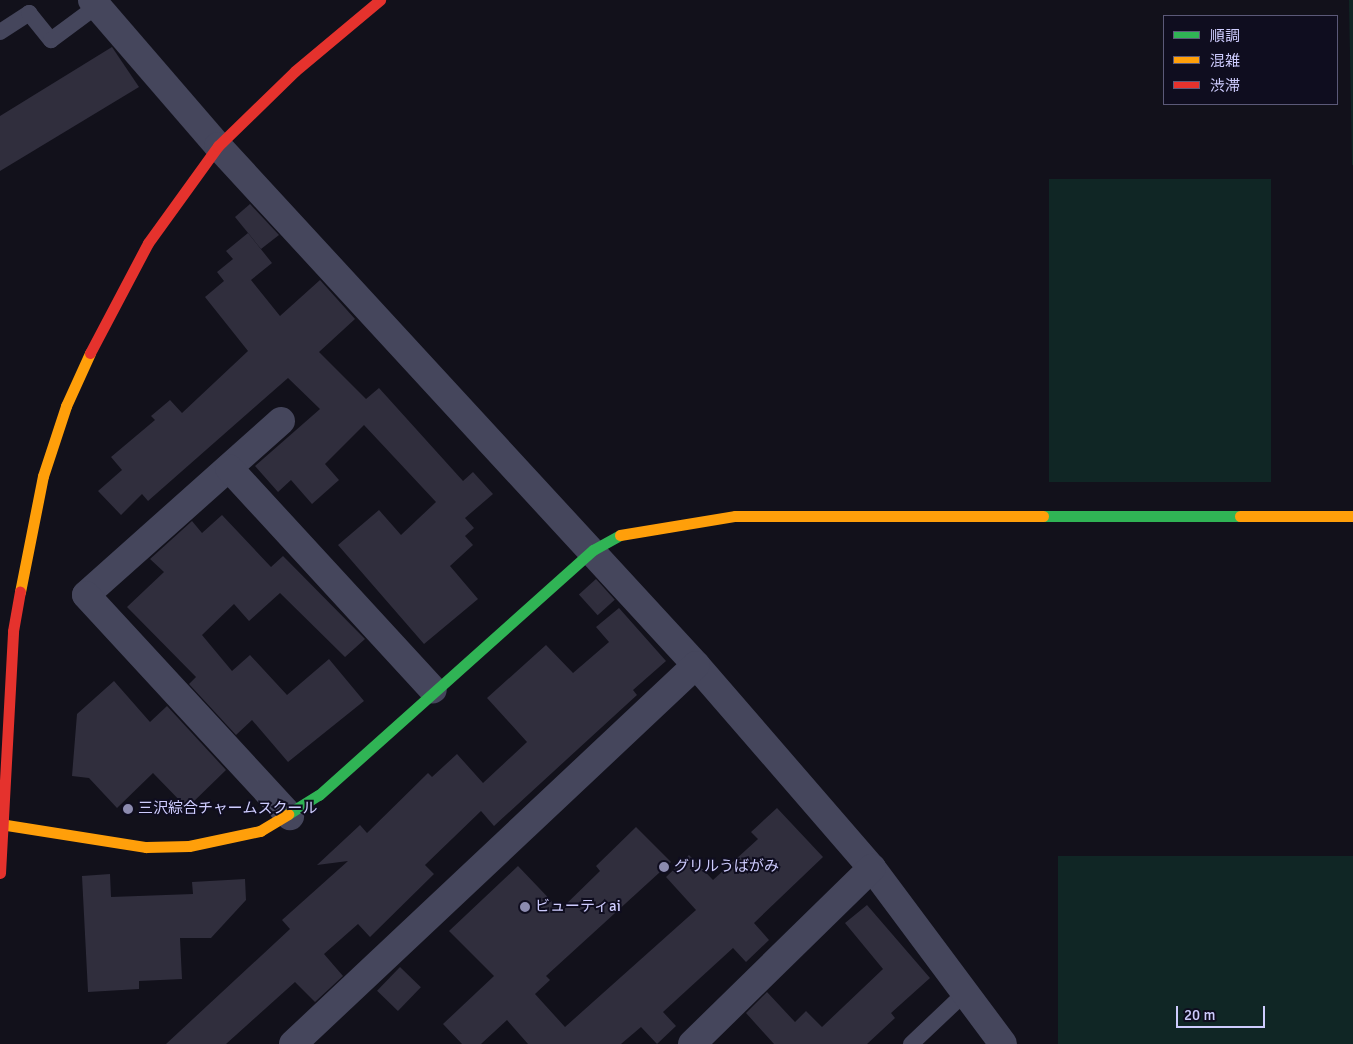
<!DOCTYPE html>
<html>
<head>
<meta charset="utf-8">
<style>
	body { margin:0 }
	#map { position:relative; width:1353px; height:1044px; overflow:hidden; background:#12111b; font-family:Signika,"Noto Sans JP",sans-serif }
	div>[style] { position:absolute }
	.green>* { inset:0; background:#102625; transform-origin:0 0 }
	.building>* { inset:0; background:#302e3d; transform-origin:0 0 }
	.lane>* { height:16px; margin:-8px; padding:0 8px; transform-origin:8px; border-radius:8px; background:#45465c }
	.street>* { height:28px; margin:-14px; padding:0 14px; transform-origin:14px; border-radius:14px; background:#45465c }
	.fast>* { height:11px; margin:-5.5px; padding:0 5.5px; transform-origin:5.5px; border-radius:5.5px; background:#30b455 }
	.slow>* { height:11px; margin:-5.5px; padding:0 5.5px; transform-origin:5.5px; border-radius:5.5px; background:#ff9f0a }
	.jam>* { height:11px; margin:-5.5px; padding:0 5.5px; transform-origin:5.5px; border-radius:5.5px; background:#e5322d }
	.dots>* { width:14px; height:14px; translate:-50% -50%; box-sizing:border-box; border:2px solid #0f0d1f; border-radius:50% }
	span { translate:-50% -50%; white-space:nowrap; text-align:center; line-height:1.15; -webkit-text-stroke:4px #0f0d1f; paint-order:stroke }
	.poi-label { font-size:15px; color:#ceccfe }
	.left { translate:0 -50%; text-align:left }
	.legend { position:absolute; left:1163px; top:15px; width:175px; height:90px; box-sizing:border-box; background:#0f0d1f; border:1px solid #5b5978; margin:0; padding:6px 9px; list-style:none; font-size:15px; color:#ceccfe }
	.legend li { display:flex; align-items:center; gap:10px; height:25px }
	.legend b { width:25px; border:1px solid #5b5978 }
	.scale { position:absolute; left:1176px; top:1006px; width:89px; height:22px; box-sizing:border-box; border:2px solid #ceccfe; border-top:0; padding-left:6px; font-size:15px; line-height:18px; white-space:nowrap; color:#ceccfe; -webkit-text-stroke:4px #0f0d1f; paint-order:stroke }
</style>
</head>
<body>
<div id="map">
	<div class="green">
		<div style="clip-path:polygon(1349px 0,1353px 0,1353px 165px,1352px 165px)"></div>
		<div style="left:1049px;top:179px;width:222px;height:303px"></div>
		<div style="left:1353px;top:856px;width:188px;height:295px;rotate:90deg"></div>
	</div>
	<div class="building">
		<div style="clip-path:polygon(112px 47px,139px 87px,0 171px,0 116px)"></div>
		<div style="clip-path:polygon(250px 204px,279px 235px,261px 249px,235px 217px)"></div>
		<div style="clip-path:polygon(248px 233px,272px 263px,251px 280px,280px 316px,320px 280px,355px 319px,319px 352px,366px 399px,379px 388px,463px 481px,473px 472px,493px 494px,465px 518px,474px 528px,465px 536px,473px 545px,450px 566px,478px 599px,424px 644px,338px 545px,379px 510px,401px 535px,436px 502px,364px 425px,325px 464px,339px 480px,312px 504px,291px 480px,278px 492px,255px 466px,320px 409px,288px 378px,148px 501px,142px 494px,121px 515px,98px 491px,122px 470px,111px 457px,155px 420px,151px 416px,170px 400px,182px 413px,248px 351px,205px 297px,224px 281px,217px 272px,233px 259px,226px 251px)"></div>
		<div style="clip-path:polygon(222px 515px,271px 567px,283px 556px,365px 639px,345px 657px,280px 593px,249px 621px,234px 604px,202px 635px,232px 671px,250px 655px,287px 695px,329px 659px,364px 701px,288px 762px,252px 720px,236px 735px,189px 684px,196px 677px,127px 607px,164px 572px,150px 559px,192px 521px,202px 533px)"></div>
		<div style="left:596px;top:579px;width:28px;height:23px;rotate:48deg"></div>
		<div style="clip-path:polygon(619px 608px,666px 661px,633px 690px,637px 695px,494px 826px,481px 811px,425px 865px,434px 874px,370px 937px,358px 924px,324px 954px,343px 976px,315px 1002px,295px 982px,226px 1044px,166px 1044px,290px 929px,282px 920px,348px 861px,317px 865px,360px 825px,367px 833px,428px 773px,432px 777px,457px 754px,483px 783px,527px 742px,487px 698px,546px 645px,573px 673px,609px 642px,596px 627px)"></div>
		<div style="clip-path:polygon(114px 681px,150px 722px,167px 706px,226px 770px,187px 808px,153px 773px,117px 808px,89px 778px,72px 776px,77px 714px)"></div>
		<div style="clip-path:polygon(777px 808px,823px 857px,754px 923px,769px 940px,746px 962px,733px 948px,663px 1012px,676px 1026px,657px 1044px,641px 1027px,621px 1044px,528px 1044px,507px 1020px,481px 1044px,462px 1044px,443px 1024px,494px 976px,449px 931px,518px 866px,560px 910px,600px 871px,596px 866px,636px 827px,671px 862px,546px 976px,550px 980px,535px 994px,565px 1027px,696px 910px,666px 877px,689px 855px,713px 880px,758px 839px,751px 832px)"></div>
		<div style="clip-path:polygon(110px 874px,111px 897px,193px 894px,192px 882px,245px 879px,246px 900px,211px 938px,180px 938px,182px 979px,139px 981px,139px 989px,88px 992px,82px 876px)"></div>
		<div style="clip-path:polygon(867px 905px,930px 978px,891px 1013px,895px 1018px,867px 1044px,774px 1044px,746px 1013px,767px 992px,795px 1022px,806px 1011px,822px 1027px,883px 969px,845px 923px)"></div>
		<div style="left:400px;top:967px;width:29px;height:33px;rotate:44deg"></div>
	</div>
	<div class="lane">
		<div style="left:0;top:32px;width:35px;rotate:-33deg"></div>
		<div style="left:29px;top:13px;width:35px;rotate:51deg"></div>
		<div style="left:51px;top:40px;width:57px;rotate:-36.5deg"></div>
		<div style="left:911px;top:1044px;width:74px;rotate:-43.4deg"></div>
	</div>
	<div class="street">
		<div style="left:92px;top:0;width:193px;rotate:49.2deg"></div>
		<div style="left:218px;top:146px;width:706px;rotate:47.35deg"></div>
		<div style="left:696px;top:665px;width:269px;rotate:49.1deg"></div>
		<div style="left:872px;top:868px;width:219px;rotate:53.3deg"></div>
		<div style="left:281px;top:421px;width:261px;rotate:138.3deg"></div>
		<div style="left:86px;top:595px;width:301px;rotate:47.3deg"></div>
		<div style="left:229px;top:468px;width:301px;rotate:47.4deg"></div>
		<div style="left:293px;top:1044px;width:553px;rotate:-43.24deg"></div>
		<div style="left:692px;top:1044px;width:252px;rotate:-44.4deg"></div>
	</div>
	<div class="fast">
		<div style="left:1043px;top:516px;width:197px"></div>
		<div style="left:288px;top:814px;width:36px;rotate:-32deg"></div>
		<div style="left:319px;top:795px;width:368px;rotate:-41.8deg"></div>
		<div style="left:593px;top:550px;width:31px;rotate:-29deg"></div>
	</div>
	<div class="slow">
		<div style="left:1240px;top:516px;width:113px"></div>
		<div style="left:620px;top:535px;width:117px;rotate:-9.4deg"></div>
		<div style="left:735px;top:516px;width:308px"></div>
		<div style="left:20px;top:592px;width:118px;rotate:-78.8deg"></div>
		<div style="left:43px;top:476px;width:74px;rotate:-71.8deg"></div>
		<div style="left:66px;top:406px;width:58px;rotate:-65.6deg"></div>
		<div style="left:0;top:824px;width:148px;rotate:9deg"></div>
		<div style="left:146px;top:847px;width:43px;rotate:-1.3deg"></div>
		<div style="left:189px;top:846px;width:73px;rotate:-11.9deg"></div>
		<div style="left:260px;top:831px;width:33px;rotate:-31deg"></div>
	</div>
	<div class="jam">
		<div style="left:90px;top:353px;width:124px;rotate:-62.2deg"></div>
		<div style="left:148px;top:243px;width:120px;rotate:-54.2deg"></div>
		<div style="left:218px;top:146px;width:107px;rotate:-44.2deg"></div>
		<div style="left:295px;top:71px;width:111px;rotate:-39.9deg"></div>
		<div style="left:0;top:873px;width:242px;rotate:-86.9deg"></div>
		<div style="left:13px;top:631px;width:40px;rotate:-80deg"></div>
	</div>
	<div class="dots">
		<div style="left:128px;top:809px;background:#8c8baf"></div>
		<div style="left:664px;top:867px;background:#8c8baf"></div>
		<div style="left:525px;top:907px;background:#8c8baf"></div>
	</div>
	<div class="poi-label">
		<span class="left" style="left:138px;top:809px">三沢綜合チャームスクール</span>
		<span class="left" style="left:674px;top:867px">グリルうばがみ</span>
		<span class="left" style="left:535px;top:907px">ビューティai</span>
	</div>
	<ul class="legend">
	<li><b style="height:6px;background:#30b455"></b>順調</li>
	<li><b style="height:6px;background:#ff9f0a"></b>混雑</li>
	<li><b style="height:6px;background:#e5322d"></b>渋滞</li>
	</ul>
	<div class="scale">20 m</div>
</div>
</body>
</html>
